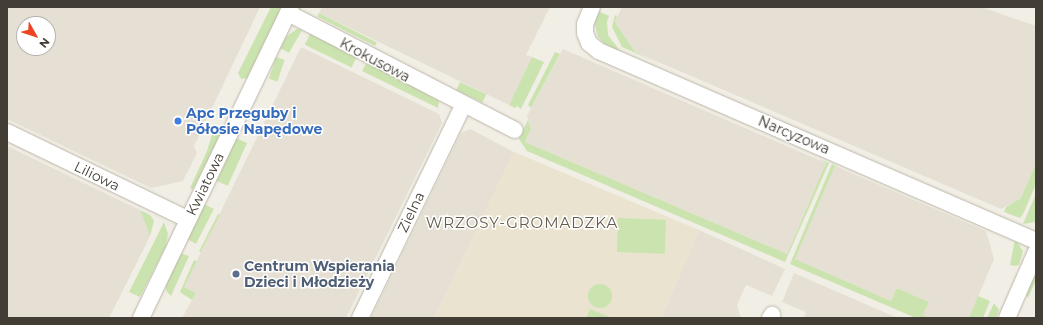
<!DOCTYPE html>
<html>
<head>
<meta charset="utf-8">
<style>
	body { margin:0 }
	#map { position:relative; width:1043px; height:325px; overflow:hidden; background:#f1eee5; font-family:Montserrat,sans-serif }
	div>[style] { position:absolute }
	.residential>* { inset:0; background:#e5e0d3 }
	.education>* { inset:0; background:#eae3cf }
	.green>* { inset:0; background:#cbe4af; transform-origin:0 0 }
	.round { border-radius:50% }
	.roads { filter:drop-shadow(0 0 1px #bcb6a8) drop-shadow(0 0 1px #bcb6a8) }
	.minor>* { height:16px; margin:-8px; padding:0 8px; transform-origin:8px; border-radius:8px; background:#fff }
	.dots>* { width:11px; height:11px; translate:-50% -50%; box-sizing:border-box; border:2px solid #fff; border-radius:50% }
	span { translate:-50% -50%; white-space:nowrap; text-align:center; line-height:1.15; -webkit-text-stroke:3px #fff; paint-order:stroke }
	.street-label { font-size:14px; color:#433e35 }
	.shop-label { font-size:14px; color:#366cbe; font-weight:700 }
	.left { translate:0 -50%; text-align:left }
	.service-label { font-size:14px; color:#4e5e75; font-weight:700 }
	.neighbourhood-label { font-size:15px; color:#655c4d; letter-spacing:1px }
	.frame { position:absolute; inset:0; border:8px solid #433e35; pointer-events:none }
	.north { position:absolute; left:16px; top:16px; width:40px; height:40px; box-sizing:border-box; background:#fff; border:1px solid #b4b2ae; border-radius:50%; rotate:129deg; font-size:11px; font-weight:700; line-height:16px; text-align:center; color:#433e35 }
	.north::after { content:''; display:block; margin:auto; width:14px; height:18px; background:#ed4320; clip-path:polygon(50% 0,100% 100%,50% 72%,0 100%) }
</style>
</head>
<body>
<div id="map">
	<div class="residential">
		<div style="clip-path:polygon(evenodd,7px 7px,260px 7px,194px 146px,197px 153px,183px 181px,151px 188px,7px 119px,7px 7px,24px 24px,48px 24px,48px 48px,24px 48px,24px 24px)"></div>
		<div style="clip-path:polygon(322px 7px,550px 7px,526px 55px,532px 57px,509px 105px,319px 13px)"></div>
		<div style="clip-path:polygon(622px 7px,981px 7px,1036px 26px,1036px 163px,1021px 198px,1001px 209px,635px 52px,615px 22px)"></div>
		<div style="clip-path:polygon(301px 47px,439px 114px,442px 123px,346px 318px,182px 318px,196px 293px,184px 287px)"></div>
		<div style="clip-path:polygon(563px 49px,826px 163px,787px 254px,525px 142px,531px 129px,527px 116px)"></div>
		<div style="clip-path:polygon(470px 129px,514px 152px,434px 318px,371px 318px,461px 133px)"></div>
		<div style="clip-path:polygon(7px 146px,140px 210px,150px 236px,109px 318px,7px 318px)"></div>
		<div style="clip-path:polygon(835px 166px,986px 231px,994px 259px,969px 318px,930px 318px,923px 315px,929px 302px,897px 288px,891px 301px,794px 259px)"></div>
		<div style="clip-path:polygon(699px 230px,785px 269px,772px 296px,746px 285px,737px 305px,741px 318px,661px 318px)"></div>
		<div style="clip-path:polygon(794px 273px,879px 310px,898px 318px,804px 318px,806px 312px,782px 302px)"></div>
	</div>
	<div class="education">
		<div style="clip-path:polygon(514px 152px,699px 230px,661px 318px,434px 318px)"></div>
	</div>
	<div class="green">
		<div style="clip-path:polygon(271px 7px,282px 7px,247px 78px,241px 79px,238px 73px)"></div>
		<div style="clip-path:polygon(598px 11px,609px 16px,607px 21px,608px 35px,620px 51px,605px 44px,598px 37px,594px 22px)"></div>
		<div style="left:319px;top:13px;width:65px;height:4px;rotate:27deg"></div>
		<div style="clip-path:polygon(615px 15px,617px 16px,615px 22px,635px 52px,662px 65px,622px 47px,612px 27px)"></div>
		<div style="clip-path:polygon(297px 29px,302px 30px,289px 53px,280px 48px,286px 37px)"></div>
		<div style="left:310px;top:34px;width:52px;height:12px;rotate:26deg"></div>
		<div style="clip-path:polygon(555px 52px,560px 54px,531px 108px,528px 105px)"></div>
		<div style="left:276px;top:57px;width:9px;height:23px;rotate:18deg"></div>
		<div style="clip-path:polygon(532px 57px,544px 62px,521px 109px,517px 106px,515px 108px,509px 105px)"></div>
		<div style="clip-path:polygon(367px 62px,439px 101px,438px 108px,362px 71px)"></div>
		<div style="left:460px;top:82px;width:29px;height:9px;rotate:25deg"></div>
		<div style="clip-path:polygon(528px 120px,531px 129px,525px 142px,787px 254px,826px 163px,819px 159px,829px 163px,785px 262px,527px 151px,519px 139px)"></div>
		<div style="clip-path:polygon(214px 128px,221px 133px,193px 189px,190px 188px,207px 151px)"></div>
		<div style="left:236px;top:138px;width:12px;height:47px;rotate:24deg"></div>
		<div style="clip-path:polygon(1036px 163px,1036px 184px,1023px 214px,1020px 218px,1004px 212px,1006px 207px,1021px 198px)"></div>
		<div style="clip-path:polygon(832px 164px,842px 169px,835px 166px,795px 259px,891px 301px,897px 288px,929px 302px,923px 315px,930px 318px,916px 318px,790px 264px)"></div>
		<div style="clip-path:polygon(1036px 194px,1036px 222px,1023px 224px)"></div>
		<div style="left:204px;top:204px;width:11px;height:39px;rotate:27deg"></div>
		<div style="clip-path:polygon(140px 210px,150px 215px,154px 221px,150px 236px)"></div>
		<div style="left:218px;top:214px;width:2px;height:42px;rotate:27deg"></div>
		<div style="left:618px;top:218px;width:48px;height:34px;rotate:2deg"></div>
		<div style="clip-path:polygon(164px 222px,168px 234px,166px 246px,140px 297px,129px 292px)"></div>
		<div style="clip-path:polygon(1015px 239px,1023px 251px,1019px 265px,1014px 266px,1010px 265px)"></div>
		<div style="clip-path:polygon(180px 253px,189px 256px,171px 296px,166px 291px,166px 283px)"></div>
		<div style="clip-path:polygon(194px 260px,197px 261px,184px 287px,196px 293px,192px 300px,180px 292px)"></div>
		<div style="clip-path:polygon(1036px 267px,1036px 280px,1028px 298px,1025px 293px)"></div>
		<div class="round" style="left:588px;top:284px;width:24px;height:24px"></div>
		<div style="clip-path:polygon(978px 296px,990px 301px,983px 318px,969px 318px)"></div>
		<div style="clip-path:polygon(994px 303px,999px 310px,996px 318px,987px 318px)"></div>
		<div style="clip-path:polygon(590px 309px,612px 318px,586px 318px)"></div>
	</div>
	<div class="roads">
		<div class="minor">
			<div style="left:592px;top:7px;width:18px;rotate:112deg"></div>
			<div style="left:585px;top:24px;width:9px;rotate:90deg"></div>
			<div style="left:585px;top:33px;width:11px;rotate:68deg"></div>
			<div style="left:589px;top:43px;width:13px;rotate:39deg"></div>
			<div style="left:599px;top:51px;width:477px;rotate:23.5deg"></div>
			<div style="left:288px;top:13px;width:255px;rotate:27.3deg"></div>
			<div style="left:7px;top:132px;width:200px;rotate:25.8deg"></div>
			<div style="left:141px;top:318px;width:345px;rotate:-64.3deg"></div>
			<div style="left:360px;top:318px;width:236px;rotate:-64.1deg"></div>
			<div style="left:770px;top:318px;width:4px;rotate:-56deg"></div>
			<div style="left:1007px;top:318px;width:72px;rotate:-66.3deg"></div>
		</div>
	</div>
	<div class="dots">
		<div style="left:178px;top:121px;background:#3f7fe0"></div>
		<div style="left:236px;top:274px;background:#5c6f8a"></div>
	</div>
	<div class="street-label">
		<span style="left:375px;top:60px;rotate:28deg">Krokusowa</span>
		<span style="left:794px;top:135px;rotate:23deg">Narcyzowa</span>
		<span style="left:97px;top:176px;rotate:26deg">Liliowa</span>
		<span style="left:205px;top:184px;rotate:-64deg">Kwiatowa</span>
		<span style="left:411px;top:212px;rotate:-64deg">Zielna</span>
	</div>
	<div class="shop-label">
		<span class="left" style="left:186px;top:121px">Apc Przeguby i<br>Półosie Napędowe</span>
	</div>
	<div class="service-label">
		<span class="left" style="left:244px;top:274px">Centrum Wspierania<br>Dzieci i Młodzieży</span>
	</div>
	<div class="neighbourhood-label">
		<span style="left:522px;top:223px">WRZOSY-GROMADZKA</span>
	</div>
	<div class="frame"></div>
	<div class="north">N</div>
</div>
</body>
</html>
